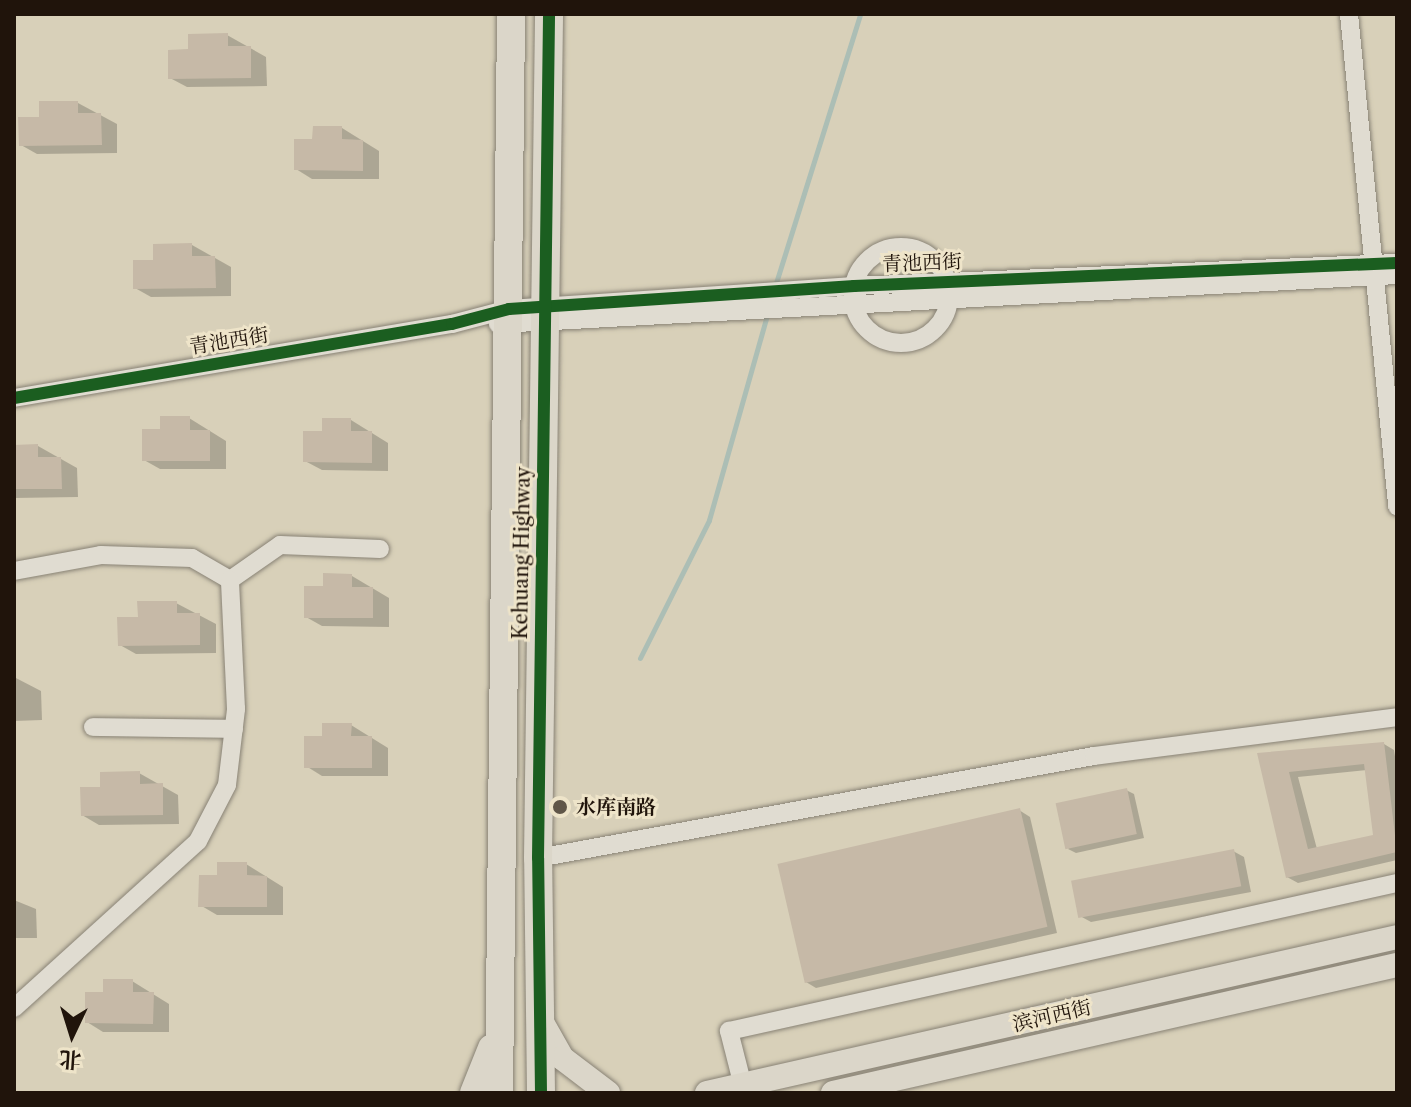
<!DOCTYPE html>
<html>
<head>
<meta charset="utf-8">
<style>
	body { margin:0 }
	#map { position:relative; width:1411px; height:1107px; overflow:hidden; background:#d8d0b9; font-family:"Libre Caslon Text","Noto Serif SC",serif }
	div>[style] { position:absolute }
	.shadow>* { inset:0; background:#0003 }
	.stream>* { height:5px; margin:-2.5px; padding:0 2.5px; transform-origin:2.5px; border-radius:2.5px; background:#acbeb5 }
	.building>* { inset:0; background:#c6b9a7; transform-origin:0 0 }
	.roads { filter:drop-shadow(0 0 2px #888275) drop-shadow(0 0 2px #888275) }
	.minor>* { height:18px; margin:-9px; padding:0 9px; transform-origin:9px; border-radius:9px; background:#e0dcd1 }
	.minor>.ring { margin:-9px; padding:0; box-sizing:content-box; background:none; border:18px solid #e0dcd1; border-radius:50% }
	.major>* { height:24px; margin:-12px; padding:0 12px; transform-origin:12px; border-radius:12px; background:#dbd6c9 }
	.highway>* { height:28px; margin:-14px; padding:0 14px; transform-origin:14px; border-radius:14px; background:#dbd6c9 }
	.cycleway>* { height:12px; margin:-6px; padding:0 6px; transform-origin:6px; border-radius:6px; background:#1b5e20 }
	.dots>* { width:22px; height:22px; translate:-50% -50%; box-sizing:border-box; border:4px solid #eee4c9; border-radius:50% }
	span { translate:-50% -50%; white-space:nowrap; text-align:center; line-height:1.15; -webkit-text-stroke:6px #eee4c9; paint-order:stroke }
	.street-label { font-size:20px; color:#20140b }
	.poi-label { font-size:20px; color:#20140b; font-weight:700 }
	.left { translate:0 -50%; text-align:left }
	.frame { position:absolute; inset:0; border:16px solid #20140b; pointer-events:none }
	.north { position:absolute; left:32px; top:995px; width:80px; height:80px; -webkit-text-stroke:6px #eee4c9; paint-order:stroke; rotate:184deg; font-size:22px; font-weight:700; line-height:32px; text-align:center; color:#20140b }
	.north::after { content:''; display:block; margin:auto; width:28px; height:36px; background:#20140b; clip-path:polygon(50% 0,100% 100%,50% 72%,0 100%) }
</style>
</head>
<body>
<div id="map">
	<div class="shadow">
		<div style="clip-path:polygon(227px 35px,266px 57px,267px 86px,187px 87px,170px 78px)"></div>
		<div style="clip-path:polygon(78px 103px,117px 124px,117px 153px,37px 154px,21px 145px,41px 119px)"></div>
		<div style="clip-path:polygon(342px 128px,379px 151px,379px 179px,312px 179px,296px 169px,314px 141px)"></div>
		<div style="clip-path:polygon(192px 245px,231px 267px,231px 296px,151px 297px,135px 288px,155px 262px)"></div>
		<div style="clip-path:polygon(189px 418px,226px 441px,226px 469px,160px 469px,144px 460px,162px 431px)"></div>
		<div style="clip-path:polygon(351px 420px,388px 443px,388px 471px,322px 470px,305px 461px,324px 433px)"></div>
		<div style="clip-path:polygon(38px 446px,77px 468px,78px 497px,14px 498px,14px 447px)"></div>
		<div style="clip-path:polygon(352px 576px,389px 598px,389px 627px,322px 626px,306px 617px,325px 588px)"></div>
		<div style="clip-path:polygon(176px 603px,216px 624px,216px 653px,136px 654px,120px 645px,140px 619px)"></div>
		<div style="clip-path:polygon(14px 677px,41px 691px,42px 720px,14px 721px)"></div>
		<div style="clip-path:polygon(351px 725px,388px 748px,388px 776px,322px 776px,306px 766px,324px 738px)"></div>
		<div style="clip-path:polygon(evenodd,1384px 744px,1394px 750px,1397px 769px,1397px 860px,1298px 883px,1287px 877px,1260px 755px,1384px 744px,1367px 770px,1375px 837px,1317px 849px,1298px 777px,1367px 770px)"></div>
		<div style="clip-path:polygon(139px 773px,178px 795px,179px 824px,99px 825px,82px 815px,102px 789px)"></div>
		<div style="clip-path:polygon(1126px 790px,1134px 794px,1144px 838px,1076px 853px,1068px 849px)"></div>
		<div style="clip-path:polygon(1019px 810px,1030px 817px,1057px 933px,816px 988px,806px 982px)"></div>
		<div style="clip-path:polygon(1233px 851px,1244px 857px,1251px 892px,1091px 922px,1080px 916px)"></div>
		<div style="clip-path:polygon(246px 864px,283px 887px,283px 915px,217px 915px,200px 905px,219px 877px)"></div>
		<div style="clip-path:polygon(14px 900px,36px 909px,37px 938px,14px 938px)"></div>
		<div style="clip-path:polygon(132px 981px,169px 1004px,169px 1032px,103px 1032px,87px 1022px,105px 994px)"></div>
	</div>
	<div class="stream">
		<div style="left:775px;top:286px;width:285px;rotate:-72.6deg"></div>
		<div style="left:640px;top:658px;width:154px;rotate:-63.4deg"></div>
		<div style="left:709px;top:520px;width:213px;rotate:-74.2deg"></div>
	</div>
	<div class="building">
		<div style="clip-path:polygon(228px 33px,228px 46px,251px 46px,251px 78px,168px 79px,168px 50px,188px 49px,188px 34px)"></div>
		<div style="clip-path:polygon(39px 101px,78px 101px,78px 113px,101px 113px,102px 145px,19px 146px,18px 117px,39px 117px)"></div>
		<div style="clip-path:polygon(313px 126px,342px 126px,342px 139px,363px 140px,363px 171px,294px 170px,294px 139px,312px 139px)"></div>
		<div style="clip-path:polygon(192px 243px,192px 256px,215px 256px,216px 288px,133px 289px,133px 260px,153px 260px,153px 244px)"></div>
		<div style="clip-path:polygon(160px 416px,190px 416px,190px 430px,210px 430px,210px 461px,142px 461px,142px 429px,160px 429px)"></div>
		<div style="clip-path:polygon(322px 418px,351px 418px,351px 431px,372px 431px,372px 463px,303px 462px,303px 431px,322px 431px)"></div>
		<div style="clip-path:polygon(38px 444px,38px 457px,61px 457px,62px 489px,14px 489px,14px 445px)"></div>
		<div style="clip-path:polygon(323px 573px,352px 574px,352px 587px,373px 587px,373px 618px,304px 618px,304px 586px,323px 586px)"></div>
		<div style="clip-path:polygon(137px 601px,177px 601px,177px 613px,200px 613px,200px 645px,118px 646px,117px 617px,138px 617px)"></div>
		<div style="clip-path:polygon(322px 723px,352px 723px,351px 736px,372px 736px,372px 768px,304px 768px,304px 736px,322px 736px)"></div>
		<div style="clip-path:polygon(evenodd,1384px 742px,1397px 852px,1286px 878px,1257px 753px,1384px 742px,1364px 764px,1373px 835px,1308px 849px,1289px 772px,1364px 764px)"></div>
		<div style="clip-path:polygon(140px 771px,140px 784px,163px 783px,163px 815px,81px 816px,80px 787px,100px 787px,100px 772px)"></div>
		<div style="left:1127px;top:788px;width:47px;height:73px;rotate:78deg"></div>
		<div style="left:1020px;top:808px;width:122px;height:249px;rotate:77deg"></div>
		<div style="left:1234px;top:849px;width:38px;height:166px;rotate:79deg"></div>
		<div style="clip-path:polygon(217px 862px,247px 862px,247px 875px,267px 876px,267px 907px,198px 907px,199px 875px,217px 875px)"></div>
		<div style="clip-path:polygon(103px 979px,133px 979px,133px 992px,154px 992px,153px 1024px,85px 1023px,85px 992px,103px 992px)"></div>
	</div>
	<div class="roads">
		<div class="minor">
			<div style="left:1349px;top:14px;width:495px;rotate:84.4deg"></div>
			<div class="ring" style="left:853px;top:247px;width:78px;height:78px"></div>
			<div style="left:498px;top:324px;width:900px;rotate:-3.12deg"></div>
			<div style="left:14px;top:398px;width:444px;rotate:-9.6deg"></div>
			<div style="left:452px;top:324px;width:59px;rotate:-14.7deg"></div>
			<div style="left:509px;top:309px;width:346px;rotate:-3.8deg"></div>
			<div style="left:854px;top:286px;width:543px;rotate:-2.43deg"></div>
			<div style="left:14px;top:571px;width:88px;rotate:-10.4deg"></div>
			<div style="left:101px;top:555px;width:91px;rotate:1.9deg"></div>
			<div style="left:192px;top:558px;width:44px;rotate:30.1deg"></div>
			<div style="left:230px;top:580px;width:61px;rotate:-35deg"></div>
			<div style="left:280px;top:545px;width:100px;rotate:2.3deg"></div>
			<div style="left:93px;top:727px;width:141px;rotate:0.8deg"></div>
			<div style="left:538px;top:858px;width:565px;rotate:-10.4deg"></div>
			<div style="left:1094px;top:756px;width:305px;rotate:-7.3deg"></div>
			<div style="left:14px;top:1008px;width:248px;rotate:-42.2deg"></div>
			<div style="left:198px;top:841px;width:63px;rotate:-62.6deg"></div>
			<div style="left:227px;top:785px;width:77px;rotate:-83.2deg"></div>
			<div style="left:236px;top:709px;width:129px;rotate:-92.7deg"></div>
			<div style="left:743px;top:1086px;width:57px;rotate:-104.3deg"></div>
			<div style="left:729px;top:1031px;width:684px;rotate:-12.49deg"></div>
		</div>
		<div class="major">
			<div style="left:539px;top:1017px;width:47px;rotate:60.7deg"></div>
			<div style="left:562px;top:1058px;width:58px;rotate:37.3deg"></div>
			<div style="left:707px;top:1093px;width:707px;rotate:-12.74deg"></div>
			<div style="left:833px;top:1093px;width:578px;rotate:-12.79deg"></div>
		</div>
		<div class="highway">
			<div style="left:474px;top:1093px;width:48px;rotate:-68.2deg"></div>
			<div style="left:499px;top:1093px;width:1079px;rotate:-89.36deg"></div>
			<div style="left:541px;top:1093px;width:235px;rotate:-90.7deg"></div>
			<div style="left:538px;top:858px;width:844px;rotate:-89.25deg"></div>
		</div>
	</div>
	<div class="cycleway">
		<div style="left:14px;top:398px;width:444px;rotate:-9.6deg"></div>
		<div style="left:452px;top:324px;width:59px;rotate:-14.7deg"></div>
		<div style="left:509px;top:309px;width:346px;rotate:-3.8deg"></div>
		<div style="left:854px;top:286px;width:543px;rotate:-2.43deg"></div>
		<div style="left:541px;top:1093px;width:235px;rotate:-90.7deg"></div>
		<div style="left:538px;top:858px;width:844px;rotate:-89.25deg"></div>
	</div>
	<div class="dots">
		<div style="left:560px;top:807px;background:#605648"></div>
	</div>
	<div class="street-label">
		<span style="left:922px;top:263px;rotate:-2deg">青池西街</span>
		<span style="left:229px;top:341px;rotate:-9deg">青池西街</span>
		<span style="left:522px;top:553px;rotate:-89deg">Kehuang Highway</span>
		<span style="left:1052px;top:1016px;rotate:-13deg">滨河西街</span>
	</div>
	<div class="poi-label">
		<span class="left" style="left:576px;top:807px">水库南路</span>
	</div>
	<div class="frame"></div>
	<div class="north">北</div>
</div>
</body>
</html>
